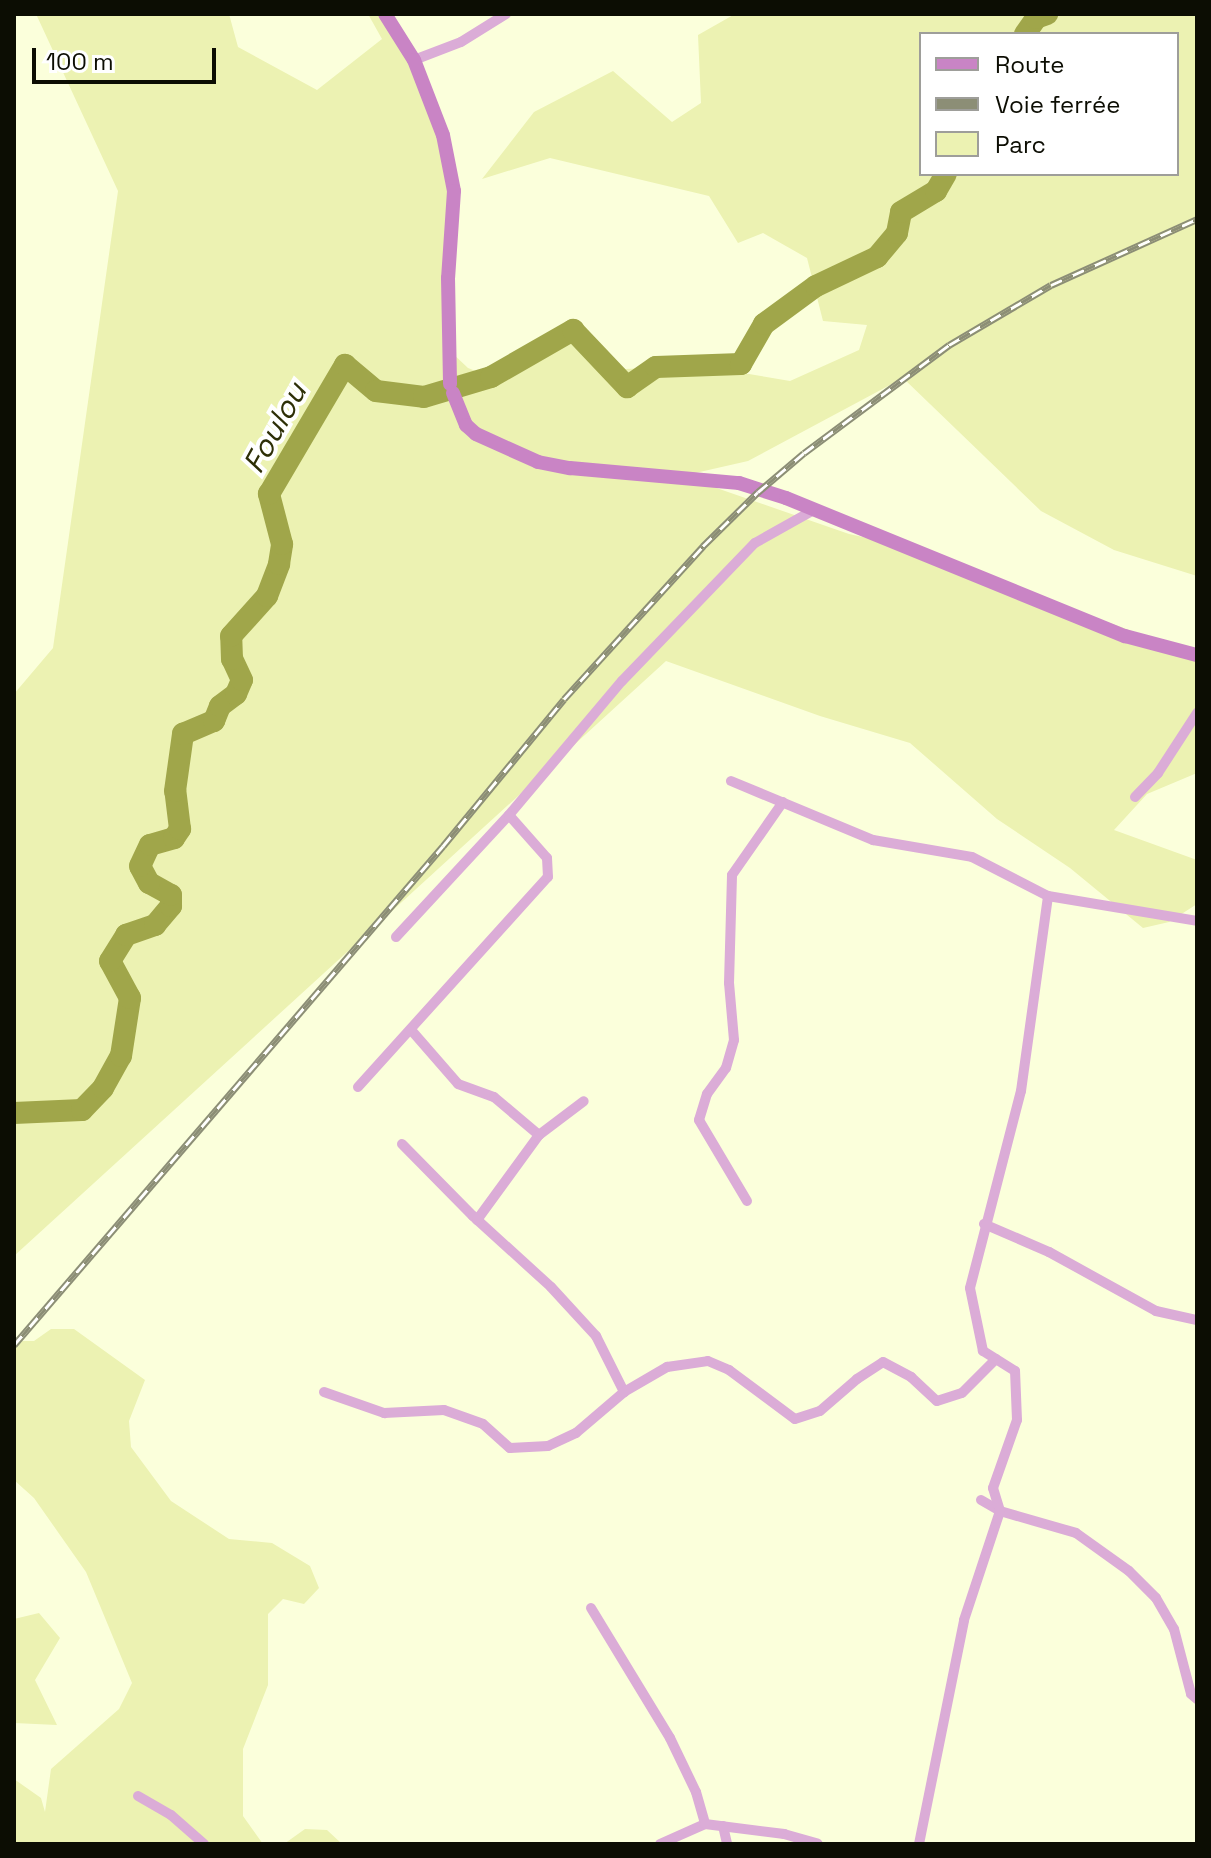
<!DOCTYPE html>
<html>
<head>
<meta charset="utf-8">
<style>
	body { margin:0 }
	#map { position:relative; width:1211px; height:1858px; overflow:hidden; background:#fbffdb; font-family:"Space Grotesk",sans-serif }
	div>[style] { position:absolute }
	.green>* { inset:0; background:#ecf2b2 }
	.river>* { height:22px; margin:-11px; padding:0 11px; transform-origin:11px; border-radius:11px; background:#a0a64a }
	.street>* { height:10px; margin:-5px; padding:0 5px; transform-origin:5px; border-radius:5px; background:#dbacd7 }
	.secondary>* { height:14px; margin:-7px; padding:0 7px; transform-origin:7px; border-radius:7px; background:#c984c5 }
	.rail>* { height:7px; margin-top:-3.5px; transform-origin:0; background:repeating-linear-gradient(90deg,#fff 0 12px,#8c8e76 0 24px); box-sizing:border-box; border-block:2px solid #8c8e76 }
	span { translate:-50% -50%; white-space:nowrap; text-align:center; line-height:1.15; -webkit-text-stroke:8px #fff; paint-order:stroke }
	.water-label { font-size:30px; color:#2d2f06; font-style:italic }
	.frame { position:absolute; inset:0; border:16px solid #0c0d03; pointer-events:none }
	.legend { position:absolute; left:919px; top:32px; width:260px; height:144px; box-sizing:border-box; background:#fff; border:2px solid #9e9e9a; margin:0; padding:10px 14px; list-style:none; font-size:24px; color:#0c0d03 }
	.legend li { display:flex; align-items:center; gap:16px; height:40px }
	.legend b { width:40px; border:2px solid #9e9e9a }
	.scale { position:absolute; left:32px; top:48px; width:184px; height:36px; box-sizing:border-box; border:4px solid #0c0d03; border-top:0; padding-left:10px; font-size:24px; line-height:28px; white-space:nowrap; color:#0c0d03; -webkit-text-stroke:6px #fff; paint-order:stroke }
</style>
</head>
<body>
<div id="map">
	<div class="green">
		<div style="clip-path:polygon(evenodd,36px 14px,229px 14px,238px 47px,317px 90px,382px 39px,368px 14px,385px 14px,414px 60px,454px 191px,450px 351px,468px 368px,491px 377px,573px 330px,625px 369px,741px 364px,743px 373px,790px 381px,859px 350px,867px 325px,823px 321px,807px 258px,763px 233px,738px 243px,709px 196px,550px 158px,482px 179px,534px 112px,613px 71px,672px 122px,701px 103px,698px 35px,735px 14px,1197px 14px,1197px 576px,1114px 550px,1041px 511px,903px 378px,748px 461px,682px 476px,849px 534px,895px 544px,1197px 655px,1197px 773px,1147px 794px,1114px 830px,1197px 860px,1197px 904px,1169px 922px,1143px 928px,1070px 868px,997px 819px,910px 743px,820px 716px,666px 661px,14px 1256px,14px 694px,53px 648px,118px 191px,36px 14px,921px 34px,1177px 34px,1177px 174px,921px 174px,921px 34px)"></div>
		<div style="clip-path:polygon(51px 1329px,74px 1329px,145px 1380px,129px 1421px,131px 1447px,171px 1501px,229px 1539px,272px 1543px,310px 1566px,319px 1588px,304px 1604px,283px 1599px,268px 1614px,268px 1685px,243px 1749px,243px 1816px,263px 1844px,14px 1844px,14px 1779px,41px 1798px,45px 1812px,51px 1769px,119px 1709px,132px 1683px,86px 1572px,34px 1498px,14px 1480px,14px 1341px,34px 1341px)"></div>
		<div style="clip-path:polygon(39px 1613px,60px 1638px,35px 1680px,57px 1725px,14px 1723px,14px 1619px)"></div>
		<div style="clip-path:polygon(305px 1829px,327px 1830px,342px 1844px,284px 1844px)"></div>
	</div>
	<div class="river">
		<div style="left:1025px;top:34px;width:19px;rotate:-55deg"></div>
		<div style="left:1036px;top:18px;width:12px;rotate:-20deg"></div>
		<div style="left:14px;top:1113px;width:68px;rotate:-2.5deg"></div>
		<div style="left:82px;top:1110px;width:30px;rotate:-46deg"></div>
		<div style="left:103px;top:1088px;width:37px;rotate:-61deg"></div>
		<div style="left:121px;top:1056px;width:59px;rotate:-81.2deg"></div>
		<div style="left:130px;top:998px;width:42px;rotate:-118.4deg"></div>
		<div style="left:110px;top:961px;width:31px;rotate:-58deg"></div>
		<div style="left:126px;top:935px;width:31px;rotate:-19deg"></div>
		<div style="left:155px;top:925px;width:25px;rotate:-50deg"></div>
		<div style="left:171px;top:906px;width:11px;rotate:-90deg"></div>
		<div style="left:171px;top:895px;width:25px;rotate:-151deg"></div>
		<div style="left:149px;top:883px;width:19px;rotate:-118deg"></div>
		<div style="left:140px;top:866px;width:23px;rotate:-65deg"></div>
		<div style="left:150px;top:845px;width:25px;rotate:-16deg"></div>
		<div style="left:174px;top:838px;width:11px;rotate:-56deg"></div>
		<div style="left:180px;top:829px;width:38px;rotate:-97deg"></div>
		<div style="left:175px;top:791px;width:58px;rotate:-82deg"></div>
		<div style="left:183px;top:734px;width:34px;rotate:-23deg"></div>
		<div style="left:214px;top:721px;width:16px;rotate:-68deg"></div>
		<div style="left:220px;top:706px;width:20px;rotate:-37deg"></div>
		<div style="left:236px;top:694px;width:15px;rotate:-67deg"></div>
		<div style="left:242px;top:680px;width:23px;rotate:-115deg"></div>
		<div style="left:232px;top:659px;width:23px;rotate:-92deg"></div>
		<div style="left:231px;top:636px;width:54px;rotate:-48deg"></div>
		<div style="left:267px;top:596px;width:34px;rotate:-69deg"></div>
		<div style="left:279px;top:564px;width:20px;rotate:-81deg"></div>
		<div style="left:282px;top:544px;width:52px;rotate:-104.6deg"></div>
		<div style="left:269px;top:494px;width:150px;rotate:-59.5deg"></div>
		<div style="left:345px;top:365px;width:40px;rotate:40deg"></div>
		<div style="left:376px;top:391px;width:48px;rotate:7.1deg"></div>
		<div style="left:424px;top:397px;width:70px;rotate:-16.6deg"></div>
		<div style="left:491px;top:377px;width:95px;rotate:-29.8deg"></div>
		<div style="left:573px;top:330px;width:79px;rotate:46.5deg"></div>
		<div style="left:627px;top:387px;width:35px;rotate:-35deg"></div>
		<div style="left:656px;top:367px;width:85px;rotate:-2deg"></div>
		<div style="left:741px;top:364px;width:46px;rotate:-60.1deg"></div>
		<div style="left:764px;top:324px;width:64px;rotate:-36.2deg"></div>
		<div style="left:816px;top:286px;width:68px;rotate:-25.4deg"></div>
		<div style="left:877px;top:257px;width:31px;rotate:-50deg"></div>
		<div style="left:897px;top:233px;width:21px;rotate:-79deg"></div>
		<div style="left:901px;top:212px;width:41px;rotate:-31deg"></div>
		<div style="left:936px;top:191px;width:20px;rotate:-60deg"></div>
	</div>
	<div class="street">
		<div style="left:414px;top:60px;width:50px;rotate:-21deg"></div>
		<div style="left:461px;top:42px;width:53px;rotate:-31.9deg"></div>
		<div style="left:731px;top:781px;width:154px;rotate:22.6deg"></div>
		<div style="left:873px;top:840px;width:100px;rotate:9.7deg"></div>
		<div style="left:972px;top:857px;width:85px;rotate:27.2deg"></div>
		<div style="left:1048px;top:896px;width:151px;rotate:9.5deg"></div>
		<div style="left:1135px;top:797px;width:33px;rotate:-46deg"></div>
		<div style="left:1158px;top:773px;width:72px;rotate:-57deg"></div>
		<div style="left:396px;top:937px;width:166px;rotate:-47.2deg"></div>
		<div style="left:509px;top:815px;width:175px;rotate:-49.9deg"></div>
		<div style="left:622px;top:681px;width:192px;rotate:-46.1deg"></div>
		<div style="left:755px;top:543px;width:65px;rotate:-29.3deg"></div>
		<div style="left:412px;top:1031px;width:70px;rotate:49deg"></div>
		<div style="left:458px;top:1084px;width:38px;rotate:20deg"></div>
		<div style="left:494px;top:1097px;width:59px;rotate:40.2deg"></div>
		<div style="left:358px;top:1087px;width:283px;rotate:-47.9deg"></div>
		<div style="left:548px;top:877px;width:19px;rotate:-93deg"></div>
		<div style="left:547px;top:858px;width:57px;rotate:-131.5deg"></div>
		<div style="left:402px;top:1144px;width:101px;rotate:45.4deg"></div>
		<div style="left:473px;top:1216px;width:105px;rotate:42.3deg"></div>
		<div style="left:551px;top:1287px;width:67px;rotate:47.4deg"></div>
		<div style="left:596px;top:1336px;width:63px;rotate:63.4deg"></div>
		<div style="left:747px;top:1201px;width:94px;rotate:-120.7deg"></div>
		<div style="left:699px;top:1120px;width:27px;rotate:-73deg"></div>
		<div style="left:707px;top:1094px;width:32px;rotate:-54deg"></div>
		<div style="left:726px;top:1068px;width:29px;rotate:-74deg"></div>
		<div style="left:734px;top:1040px;width:57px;rotate:-95deg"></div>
		<div style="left:729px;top:983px;width:108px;rotate:-88.4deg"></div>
		<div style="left:732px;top:875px;width:89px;rotate:-55.1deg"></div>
		<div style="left:477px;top:1220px;width:105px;rotate:-53.9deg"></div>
		<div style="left:539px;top:1135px;width:56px;rotate:-37.1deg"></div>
		<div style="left:984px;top:1224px;width:71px;rotate:23.3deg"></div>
		<div style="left:1049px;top:1252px;width:122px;rotate:28.9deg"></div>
		<div style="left:1156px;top:1311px;width:42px;rotate:12.4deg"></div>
		<div style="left:324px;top:1392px;width:64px;rotate:19.3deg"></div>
		<div style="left:384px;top:1413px;width:60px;rotate:-2.9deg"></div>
		<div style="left:444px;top:1410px;width:41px;rotate:19.7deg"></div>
		<div style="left:483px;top:1424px;width:36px;rotate:42deg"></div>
		<div style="left:510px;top:1448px;width:38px;rotate:-3deg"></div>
		<div style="left:548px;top:1446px;width:31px;rotate:-25deg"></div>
		<div style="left:576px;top:1433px;width:63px;rotate:-40.5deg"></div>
		<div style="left:624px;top:1392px;width:50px;rotate:-30.2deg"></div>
		<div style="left:667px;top:1367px;width:41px;rotate:-8.3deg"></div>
		<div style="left:708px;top:1361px;width:23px;rotate:23deg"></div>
		<div style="left:729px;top:1370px;width:82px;rotate:36.6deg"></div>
		<div style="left:795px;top:1419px;width:26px;rotate:-18deg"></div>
		<div style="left:820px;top:1411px;width:49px;rotate:-40.9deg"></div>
		<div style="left:857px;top:1379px;width:31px;rotate:-33deg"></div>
		<div style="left:883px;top:1362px;width:32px;rotate:28deg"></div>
		<div style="left:911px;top:1377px;width:35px;rotate:43deg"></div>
		<div style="left:937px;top:1401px;width:26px;rotate:-18deg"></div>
		<div style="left:962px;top:1393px;width:48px;rotate:-45deg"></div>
		<div style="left:981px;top:1500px;width:22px;rotate:30deg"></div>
		<div style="left:1000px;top:1511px;width:79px;rotate:16.1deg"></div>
		<div style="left:1076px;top:1533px;width:65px;rotate:35.6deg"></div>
		<div style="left:1129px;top:1571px;width:38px;rotate:45deg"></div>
		<div style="left:1156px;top:1598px;width:36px;rotate:60deg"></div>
		<div style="left:1174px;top:1629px;width:67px;rotate:75.3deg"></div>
		<div style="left:1191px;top:1694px;width:8px;rotate:40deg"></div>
		<div style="left:591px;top:1608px;width:152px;rotate:58.7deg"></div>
		<div style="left:670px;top:1738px;width:60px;rotate:64.3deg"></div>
		<div style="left:696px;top:1792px;width:33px;rotate:74deg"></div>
		<div style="left:138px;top:1796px;width:38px;rotate:30deg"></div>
		<div style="left:171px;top:1815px;width:44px;rotate:41.3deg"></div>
		<div style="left:723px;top:1826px;width:18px;rotate:77deg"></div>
		<div style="left:660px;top:1844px;width:49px;rotate:-24deg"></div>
		<div style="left:705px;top:1824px;width:80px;rotate:7.2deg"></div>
		<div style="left:784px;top:1834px;width:35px;rotate:16deg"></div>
		<div style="left:919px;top:1844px;width:228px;rotate:-78.6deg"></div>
		<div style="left:964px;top:1620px;width:115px;rotate:-71.7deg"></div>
		<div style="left:1000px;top:1511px;width:24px;rotate:-107deg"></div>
		<div style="left:993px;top:1488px;width:72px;rotate:-70.6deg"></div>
		<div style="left:1017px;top:1420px;width:49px;rotate:-92.3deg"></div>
		<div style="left:1015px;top:1371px;width:38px;rotate:-148deg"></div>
		<div style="left:983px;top:1351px;width:64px;rotate:-101.7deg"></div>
		<div style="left:970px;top:1288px;width:203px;rotate:-75.5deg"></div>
		<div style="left:1021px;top:1091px;width:197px;rotate:-82.1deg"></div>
	</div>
	<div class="secondary">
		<div style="left:385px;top:14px;width:54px;rotate:57.8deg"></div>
		<div style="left:414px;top:60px;width:80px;rotate:68.9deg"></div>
		<div style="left:443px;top:135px;width:57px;rotate:78.9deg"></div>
		<div style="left:454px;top:191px;width:87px;rotate:93.9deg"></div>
		<div style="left:448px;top:278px;width:106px;rotate:88.9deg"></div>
		<div style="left:453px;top:393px;width:35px;rotate:68deg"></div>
		<div style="left:466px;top:425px;width:13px;rotate:42deg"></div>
		<div style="left:476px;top:434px;width:68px;rotate:24.3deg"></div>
		<div style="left:538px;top:462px;width:33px;rotate:11deg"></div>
		<div style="left:570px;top:468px;width:170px;rotate:5.1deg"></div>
		<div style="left:739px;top:483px;width:49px;rotate:17.7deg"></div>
		<div style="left:786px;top:498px;width:366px;rotate:22.2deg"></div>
		<div style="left:1125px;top:636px;width:74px;rotate:14.8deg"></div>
	</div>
	<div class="rail">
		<div style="left:14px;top:1345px;width:658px;rotate:-49.31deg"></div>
		<div style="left:443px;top:846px;width:190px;rotate:-50.5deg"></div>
		<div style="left:564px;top:699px;width:207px;rotate:-47.7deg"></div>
		<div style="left:703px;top:546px;width:77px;rotate:-44.5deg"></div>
		<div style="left:758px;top:492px;width:60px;rotate:-40.3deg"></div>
		<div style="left:804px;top:453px;width:181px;rotate:-36.7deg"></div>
		<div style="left:949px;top:345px;width:118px;rotate:-30.5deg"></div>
		<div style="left:1051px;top:285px;width:160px;rotate:-24.3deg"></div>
	</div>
	<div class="water-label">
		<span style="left:275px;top:428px;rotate:-61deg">Foulou</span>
	</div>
	<div class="frame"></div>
	<ul class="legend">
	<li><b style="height:10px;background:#c984c5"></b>Route</li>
	<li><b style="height:10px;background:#8c8e76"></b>Voie ferrée</li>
	<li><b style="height:22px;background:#ecf2b2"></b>Parc</li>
	</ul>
	<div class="scale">100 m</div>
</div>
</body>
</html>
